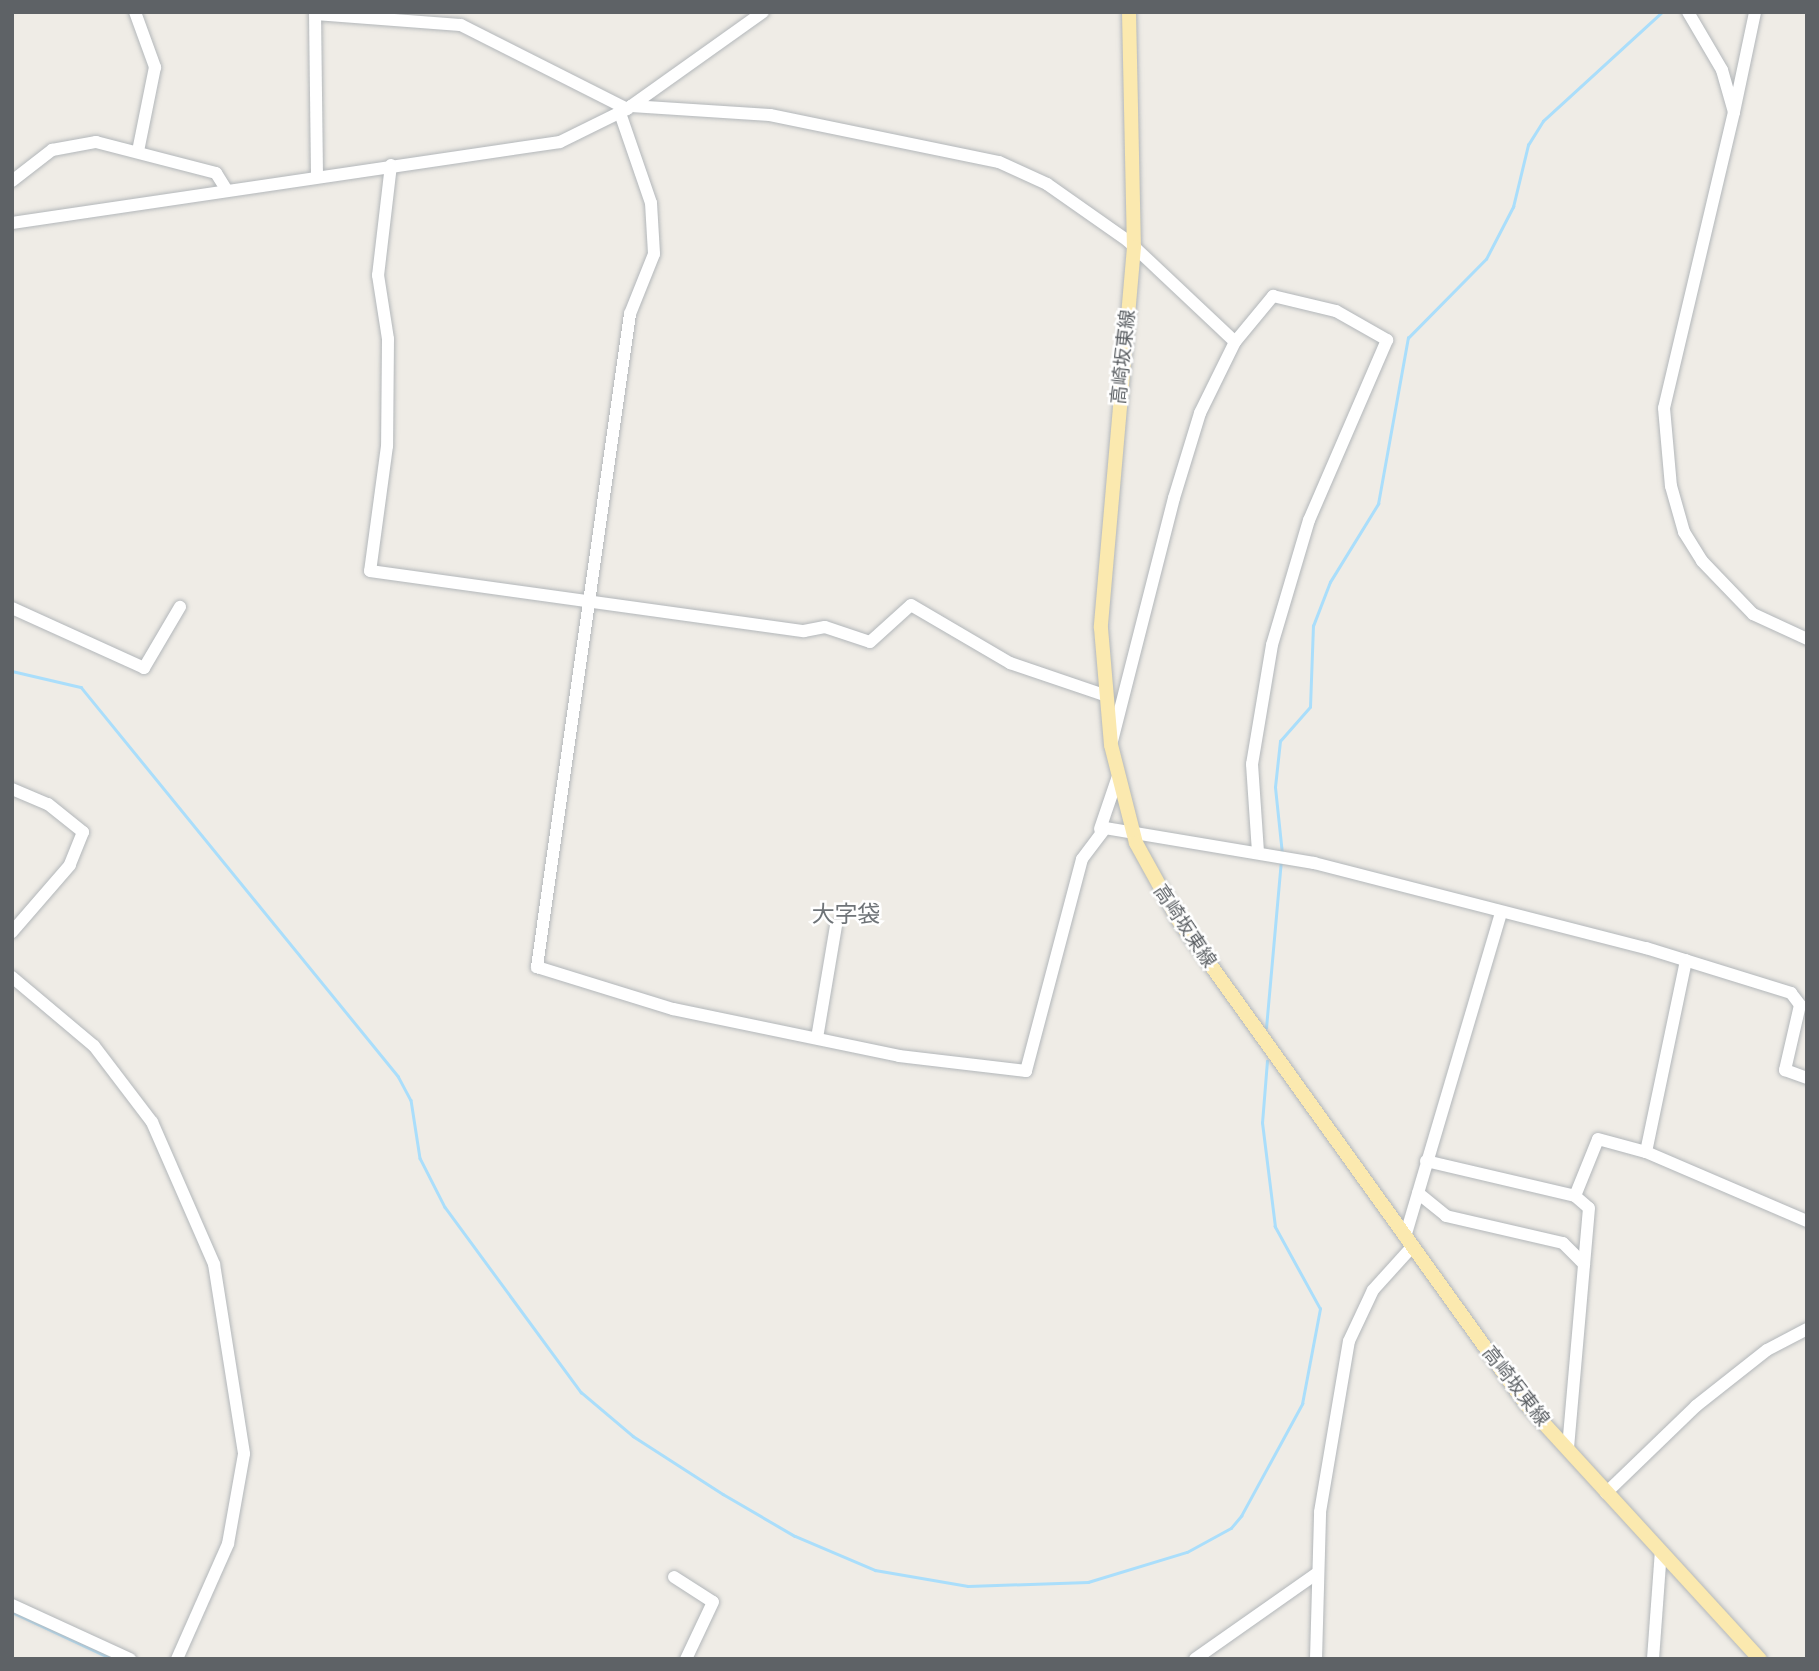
<!DOCTYPE html>
<html>
<head>
<meta charset="utf-8">
<style>
	body { margin:0 }
	#map { position:relative; width:1819px; height:1671px; overflow:hidden; background:#efece6; font-family:Inter,"Noto Sans JP",sans-serif }
	div>[style] { position:absolute }
	.stream>* { height:2.5px; margin:-1.25px; padding:0 1.25px; transform-origin:1.25px; border-radius:1.25px; background:#aadefb }
	.roads { filter:drop-shadow(0 0 2px #b3b7ba) drop-shadow(0 0 2px #b3b7ba) }
	.minor>* { height:12px; margin:-6px; padding:0 6px; transform-origin:6px; border-radius:6px; background:#fff }
	.major>* { height:14px; margin:-7px; padding:0 7px; transform-origin:7px; border-radius:7px; background:#fbe9af }
	span { translate:-50% -50%; white-space:nowrap; text-align:center; line-height:1.15; -webkit-text-stroke:5px #fff; paint-order:stroke }
	.street-label { font-size:19px; color:#5e6266 }
	.quarter-label { font-size:23px; color:#6f7478 }
	.frame { position:absolute; inset:0; border:14px solid #5e6266; pointer-events:none }
</style>
</head>
<body>
<div id="map">
	<div class="stream">
		<div style="left:12px;top:671px;width:71px;rotate:13.1deg"></div>
		<div style="left:81px;top:687px;width:502px;rotate:50.82deg"></div>
		<div style="left:398px;top:1076px;width:27px;rotate:62deg"></div>
		<div style="left:411px;top:1100px;width:59px;rotate:81.2deg"></div>
		<div style="left:420px;top:1158px;width:55px;rotate:63deg"></div>
		<div style="left:445px;top:1207px;width:230px;rotate:53.7deg"></div>
		<div style="left:581px;top:1392px;width:68px;rotate:40.2deg"></div>
		<div style="left:633px;top:1436px;width:107px;rotate:32.8deg"></div>
		<div style="left:723px;top:1494px;width:83px;rotate:30.3deg"></div>
		<div style="left:795px;top:1536px;width:87px;rotate:23deg"></div>
		<div style="left:875px;top:1570px;width:94px;rotate:9.8deg"></div>
		<div style="left:968px;top:1586px;width:120px;rotate:-1.9deg"></div>
		<div style="left:1088px;top:1582px;width:103px;rotate:-16.9deg"></div>
		<div style="left:1187px;top:1552px;width:50px;rotate:-28.6deg"></div>
		<div style="left:1231px;top:1528px;width:16px;rotate:-50deg"></div>
		<div style="left:1241px;top:1516px;width:128px;rotate:-61.4deg"></div>
		<div style="left:1302px;top:1404px;width:97px;rotate:-79.3deg"></div>
		<div style="left:1320px;top:1309px;width:94px;rotate:-118.8deg"></div>
		<div style="left:1275px;top:1227px;width:105px;rotate:-97.1deg"></div>
		<div style="left:1262px;top:1123px;width:62px;rotate:-85.4deg"></div>
		<div style="left:1282px;top:854px;width:67px;rotate:-96deg"></div>
		<div style="left:1275px;top:787px;width:46px;rotate:-83.8deg"></div>
		<div style="left:1280px;top:741px;width:45px;rotate:-48.6deg"></div>
		<div style="left:1310px;top:707px;width:81px;rotate:-87.9deg"></div>
		<div style="left:1313px;top:626px;width:47px;rotate:-68.9deg"></div>
		<div style="left:1330px;top:582px;width:92px;rotate:-58.4deg"></div>
		<div style="left:1378px;top:504px;width:169px;rotate:-79.8deg"></div>
		<div style="left:1408px;top:338px;width:111px;rotate:-45.4deg"></div>
		<div style="left:1486px;top:259px;width:59px;rotate:-62.6deg"></div>
		<div style="left:1513px;top:207px;width:64px;rotate:-76.4deg"></div>
		<div style="left:1528px;top:145px;width:28px;rotate:-58deg"></div>
		<div style="left:1543px;top:121px;width:161px;rotate:-42.5deg"></div>
		<div style="left:1266px;top:1028px;width:169px;rotate:-84.9deg"></div>
		<div style="left:12px;top:1612px;width:111px;rotate:25deg"></div>
	</div>
	<div class="roads">
		<div class="minor">
			<div style="left:135px;top:12px;width:59px;rotate:70deg"></div>
			<div style="left:155px;top:67px;width:86px;rotate:101.4deg"></div>
			<div style="left:315px;top:12px;width:162px;rotate:89.3deg"></div>
			<div style="left:1688px;top:12px;width:67px;rotate:59.6deg"></div>
			<div style="left:1722px;top:70px;width:44px;rotate:74.1deg"></div>
			<div style="left:1734px;top:112px;width:304px;rotate:103.3deg"></div>
			<div style="left:1664px;top:408px;width:78px;rotate:84.9deg"></div>
			<div style="left:1671px;top:486px;width:48px;rotate:74.2deg"></div>
			<div style="left:1684px;top:532px;width:34px;rotate:58deg"></div>
			<div style="left:1702px;top:561px;width:74px;rotate:46.1deg"></div>
			<div style="left:1753px;top:614px;width:60px;rotate:24.8deg"></div>
			<div style="left:315px;top:14px;width:146px;rotate:4.3deg"></div>
			<div style="left:461px;top:25px;width:186px;rotate:26.8deg"></div>
			<div style="left:631px;top:106px;width:139px;rotate:3.7deg"></div>
			<div style="left:770px;top:115px;width:234px;rotate:11.6deg"></div>
			<div style="left:999px;top:162px;width:53px;rotate:24.6deg"></div>
			<div style="left:1047px;top:184px;width:99px;rotate:35.1deg"></div>
			<div style="left:1128px;top:241px;width:147px;rotate:43.3deg"></div>
			<div style="left:1734px;top:112px;width:102px;rotate:-78.1deg"></div>
			<div style="left:620px;top:113px;width:95px;rotate:71deg"></div>
			<div style="left:651px;top:203px;width:51px;rotate:86.6deg"></div>
			<div style="left:654px;top:254px;width:65px;rotate:111.8deg"></div>
			<div style="left:630px;top:314px;width:660px;rotate:98.11deg"></div>
			<div style="left:537px;top:967px;width:142px;rotate:17.2deg"></div>
			<div style="left:673px;top:1009px;width:231px;rotate:11.7deg"></div>
			<div style="left:899px;top:1056px;width:128px;rotate:6.7deg"></div>
			<div style="left:1026px;top:1071px;width:219px;rotate:-75.2deg"></div>
			<div style="left:1082px;top:859px;width:39px;rotate:-53deg"></div>
			<div style="left:1105px;top:828px;width:212px;rotate:9.5deg"></div>
			<div style="left:1314px;top:863px;width:343px;rotate:14.4deg"></div>
			<div style="left:1646px;top:948px;width:152px;rotate:17.2deg"></div>
			<div style="left:1791px;top:993px;width:15px;rotate:53deg"></div>
			<div style="left:1800px;top:1005px;width:67px;rotate:103deg"></div>
			<div style="left:1785px;top:1070px;width:23px;rotate:20deg"></div>
			<div style="left:391px;top:165px;width:111px;rotate:96.7deg"></div>
			<div style="left:378px;top:275px;width:65px;rotate:81.1deg"></div>
			<div style="left:388px;top:339px;width:107px;rotate:90.5deg"></div>
			<div style="left:387px;top:446px;width:126px;rotate:97.7deg"></div>
			<div style="left:370px;top:571px;width:438px;rotate:7.9deg"></div>
			<div style="left:804px;top:631px;width:21px;rotate:-11deg"></div>
			<div style="left:825px;top:627px;width:47px;rotate:18.4deg"></div>
			<div style="left:870px;top:642px;width:55px;rotate:-42.1deg"></div>
			<div style="left:911px;top:605px;width:115px;rotate:30.4deg"></div>
			<div style="left:1010px;top:663px;width:99px;rotate:18.8deg"></div>
			<div style="left:12px;top:181px;width:51px;rotate:-37.8deg"></div>
			<div style="left:52px;top:150px;width:45px;rotate:-10.3deg"></div>
			<div style="left:96px;top:142px;width:124px;rotate:14.5deg"></div>
			<div style="left:216px;top:173px;width:19px;rotate:58deg"></div>
			<div style="left:12px;top:223px;width:554px;rotate:-8.41deg"></div>
			<div style="left:560px;top:142px;width:75px;rotate:-26.2deg"></div>
			<div style="left:627px;top:109px;width:167px;rotate:-35.5deg"></div>
			<div style="left:12px;top:608px;width:145px;rotate:24.4deg"></div>
			<div style="left:144px;top:668px;width:71px;rotate:-59.5deg"></div>
			<div style="left:1111px;top:745px;width:255px;rotate:-75.7deg"></div>
			<div style="left:1174px;top:498px;width:89px;rotate:-73deg"></div>
			<div style="left:1200px;top:413px;width:79px;rotate:-63.8deg"></div>
			<div style="left:1235px;top:342px;width:60px;rotate:-50.4deg"></div>
			<div style="left:1273px;top:296px;width:65px;rotate:13.4deg"></div>
			<div style="left:1336px;top:311px;width:59px;rotate:29.6deg"></div>
			<div style="left:1387px;top:340px;width:196px;rotate:113.4deg"></div>
			<div style="left:1309px;top:520px;width:130px;rotate:106.5deg"></div>
			<div style="left:1272px;top:645px;width:121px;rotate:99.5deg"></div>
			<div style="left:1252px;top:764px;width:88px;rotate:86.1deg"></div>
			<div style="left:12px;top:789px;width:39px;rotate:23deg"></div>
			<div style="left:48px;top:804px;width:45px;rotate:38.7deg"></div>
			<div style="left:83px;top:832px;width:35px;rotate:112deg"></div>
			<div style="left:70px;top:865px;width:89px;rotate:130.9deg"></div>
			<div style="left:1100px;top:829px;width:56px;rotate:-71.2deg"></div>
			<div style="left:12px;top:977px;width:107px;rotate:40.1deg"></div>
			<div style="left:94px;top:1046px;width:96px;rotate:52.7deg"></div>
			<div style="left:152px;top:1122px;width:155px;rotate:66.4deg"></div>
			<div style="left:214px;top:1264px;width:192px;rotate:81deg"></div>
			<div style="left:244px;top:1454px;width:91px;rotate:100.1deg"></div>
			<div style="left:228px;top:1544px;width:126px;rotate:113.9deg"></div>
			<div style="left:817px;top:1038px;width:114px;rotate:-80.4deg"></div>
			<div style="left:1646px;top:1152px;width:196px;rotate:-78.2deg"></div>
			<div style="left:1426px;top:1161px;width:153px;rotate:13.2deg"></div>
			<div style="left:1575px;top:1196px;width:18px;rotate:41deg"></div>
			<div style="left:1589px;top:1208px;width:243px;rotate:95deg"></div>
			<div style="left:1418px;top:1193px;width:36px;rotate:39deg"></div>
			<div style="left:1446px;top:1216px;width:120px;rotate:13deg"></div>
			<div style="left:1563px;top:1243px;width:30px;rotate:45deg"></div>
			<div style="left:1575px;top:1196px;width:61px;rotate:-68deg"></div>
			<div style="left:1598px;top:1139px;width:50px;rotate:15.2deg"></div>
			<div style="left:1646px;top:1152px;width:175px;rotate:23.2deg"></div>
			<div style="left:1405px;top:1237px;width:339px;rotate:-73.5deg"></div>
			<div style="left:1606px;top:1493px;width:125px;rotate:-44deg"></div>
			<div style="left:1696px;top:1406px;width:90px;rotate:-38.3deg"></div>
			<div style="left:1767px;top:1350px;width:45px;rotate:-27.7deg"></div>
			<div style="left:674px;top:1577px;width:46px;rotate:32.7deg"></div>
			<div style="left:713px;top:1602px;width:63px;rotate:115.3deg"></div>
			<div style="left:12px;top:1605px;width:130px;rotate:24.6deg"></div>
			<div style="left:1195px;top:1659px;width:148px;rotate:-35.1deg"></div>
			<div style="left:1316px;top:1659px;width:147px;rotate:-88.4deg"></div>
			<div style="left:1320px;top:1512px;width:173px;rotate:-80.4deg"></div>
			<div style="left:1349px;top:1341px;width:56px;rotate:-64.8deg"></div>
			<div style="left:1373px;top:1290px;width:58px;rotate:-47.8deg"></div>
			<div style="left:1653px;top:1659px;width:108px;rotate:-85.8deg"></div>
		</div>
		<div class="major">
			<div style="left:1129px;top:12px;width:235px;rotate:88.8deg"></div>
			<div style="left:1134px;top:247px;width:382px;rotate:95deg"></div>
			<div style="left:1101px;top:628px;width:117px;rotate:85.1deg"></div>
			<div style="left:1111px;top:745px;width:101px;rotate:75.7deg"></div>
			<div style="left:1136px;top:843px;width:89px;rotate:61.1deg"></div>
			<div style="left:1179px;top:921px;width:595px;rotate:54.31deg"></div>
			<div style="left:1526px;top:1404px;width:346px;rotate:47.5deg"></div>
		</div>
	</div>
	<div class="street-label">
		<span style="left:1123px;top:357px;rotate:-84deg">高崎坂東線</span>
		<span style="left:1185px;top:926px;rotate:56deg">高崎坂東線</span>
		<span style="left:1516px;top:1386px;rotate:52deg">高崎坂東線</span>
	</div>
	<div class="quarter-label">
		<span style="left:846px;top:914px">大字袋</span>
	</div>
	<div class="frame"></div>
</div>
</body>
</html>
